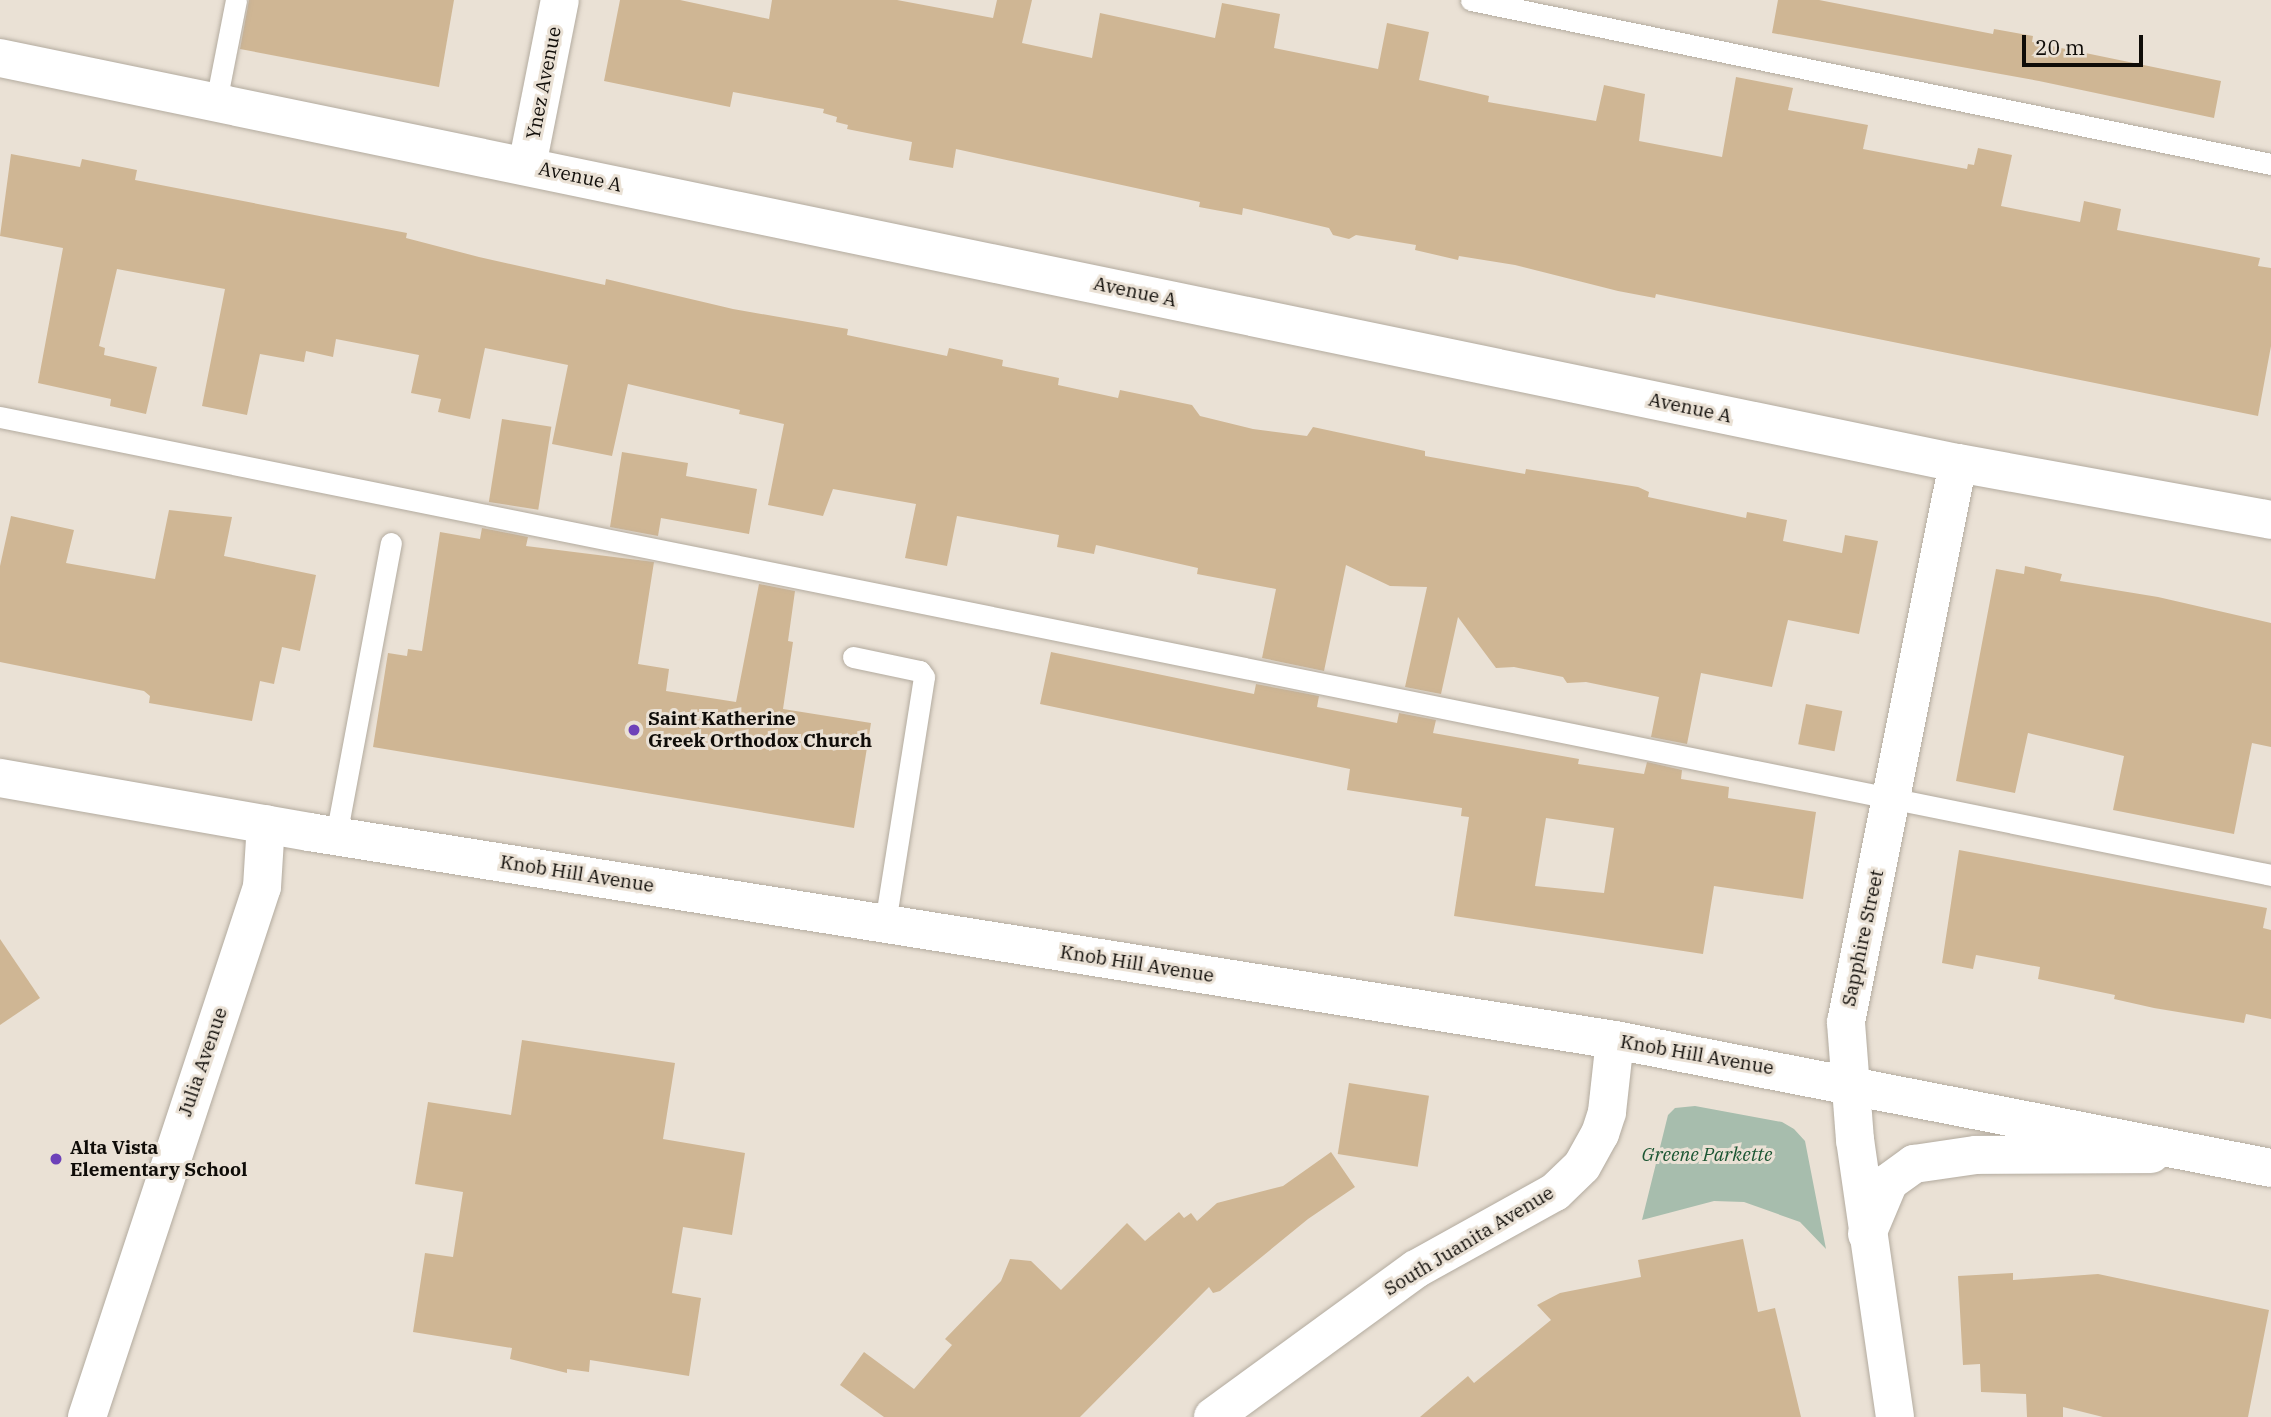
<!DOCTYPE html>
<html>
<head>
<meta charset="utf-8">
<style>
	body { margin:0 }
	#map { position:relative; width:2271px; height:1417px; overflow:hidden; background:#eae1d5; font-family:"IBM Plex Serif",serif }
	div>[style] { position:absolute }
	.green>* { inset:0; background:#a7bdad }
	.building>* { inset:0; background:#cfb694; transform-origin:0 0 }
	.roads { filter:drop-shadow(0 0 2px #b3ab9f) drop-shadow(0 0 2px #b3ab9f) }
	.service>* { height:21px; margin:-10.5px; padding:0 10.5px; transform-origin:10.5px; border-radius:10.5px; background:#fff }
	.minor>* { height:38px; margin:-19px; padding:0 19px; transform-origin:19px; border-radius:19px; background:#fff }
	.tertiary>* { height:38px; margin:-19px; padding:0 19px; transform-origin:19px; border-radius:19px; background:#fff }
	.dots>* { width:19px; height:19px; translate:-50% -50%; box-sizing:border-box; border:4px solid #eae1d5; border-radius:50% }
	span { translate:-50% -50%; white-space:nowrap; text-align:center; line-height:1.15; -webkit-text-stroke:6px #eae1d5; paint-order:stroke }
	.street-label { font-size:19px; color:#0f0c08 }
	.poi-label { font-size:19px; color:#0f0c08; font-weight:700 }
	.left { translate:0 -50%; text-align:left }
	.park-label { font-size:19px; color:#1b5532; font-style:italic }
	.scale { position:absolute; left:2022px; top:35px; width:121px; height:32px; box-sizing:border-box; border:4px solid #0f0c08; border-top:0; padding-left:9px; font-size:21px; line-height:24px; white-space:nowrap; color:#0f0c08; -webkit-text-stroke:5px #eae1d5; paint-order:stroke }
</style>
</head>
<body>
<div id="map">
	<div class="green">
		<div style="clip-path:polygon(1695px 1106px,1782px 1122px,1794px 1129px,1805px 1141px,1826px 1249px,1800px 1222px,1744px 1202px,1714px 1201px,1642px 1220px,1668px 1115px,1675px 1108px)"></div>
	</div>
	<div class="building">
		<div style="clip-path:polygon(249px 0,454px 0,439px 87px,240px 49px)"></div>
		<div style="clip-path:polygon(620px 0,680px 0,769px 19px,772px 0,897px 0,993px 18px,997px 0,1032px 0,1022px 43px,1092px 58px,1100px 13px,1215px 38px,1222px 3px,1280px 14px,1274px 48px,1378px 69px,1387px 23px,1429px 32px,1419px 80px,1489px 96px,1488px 102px,1596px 121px,1604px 85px,1645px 94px,1639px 141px,1722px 157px,1736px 77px,1793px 88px,1788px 110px,1868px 125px,1863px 149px,1967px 169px,1968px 164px,1974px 165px,1978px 148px,2012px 155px,2001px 206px,2080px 222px,2084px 201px,2121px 209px,2117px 230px,2260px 258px,2258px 266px,2271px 268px,2271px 346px,2258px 416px,1656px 294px,1655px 298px,1618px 291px,1515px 265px,1459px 256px,1458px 260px,1415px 250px,1416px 245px,1356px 235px,1349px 239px,1333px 235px,1329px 228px,1243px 208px,1242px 215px,1199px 207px,1200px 202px,956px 149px,953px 168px,909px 160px,912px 142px,847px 129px,848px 125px,836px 122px,837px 117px,823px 113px,824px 109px,733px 92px,730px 107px,604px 81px)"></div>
		<div style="clip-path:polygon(1778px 0,1819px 0,1993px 34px,1994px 29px,2033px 36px,2032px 42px,2221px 81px,2214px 118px,2039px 81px,1772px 33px)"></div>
		<div style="clip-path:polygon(11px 154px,80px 167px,82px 159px,137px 170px,135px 180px,407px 233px,406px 238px,479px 257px,605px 285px,606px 279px,733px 309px,848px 329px,847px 335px,947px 356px,949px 348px,1003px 360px,1002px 366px,1059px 378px,1058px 385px,1118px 398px,1120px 390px,1192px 405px,1200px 416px,1253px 429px,1307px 436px,1313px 427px,1425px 451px,1425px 456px,1525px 474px,1526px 469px,1638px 487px,1649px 492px,1648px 497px,1746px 518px,1747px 512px,1787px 520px,1783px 541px,1842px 553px,1845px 535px,1878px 541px,1859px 634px,1788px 620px,1772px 687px,1701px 673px,1687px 744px,1651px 737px,1659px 697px,1586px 682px,1567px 683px,1563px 677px,1514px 667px,1496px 668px,1458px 617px,1441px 694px,1405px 687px,1427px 587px,1390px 586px,1346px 565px,1324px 671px,1262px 658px,1276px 589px,1197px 574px,1198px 568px,1096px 545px,1094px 554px,1057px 547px,1059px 535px,957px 516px,947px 566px,905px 558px,916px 504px,833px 489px,823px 516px,768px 505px,784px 424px,739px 414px,740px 410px,628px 384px,612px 456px,552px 444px,568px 365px,485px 348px,470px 419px,438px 412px,441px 399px,411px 393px,419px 355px,336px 339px,333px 357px,306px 351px,304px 362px,260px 354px,247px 415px,202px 406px,225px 289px,117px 269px,99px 346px,105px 348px,104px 355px,157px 367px,146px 414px,110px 406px,111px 399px,38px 383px,63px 248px,0 236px)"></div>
		<div style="left:502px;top:419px;width:50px;height:84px;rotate:9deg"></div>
		<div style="clip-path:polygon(622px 452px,688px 463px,686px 476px,757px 489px,749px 534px,661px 518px,658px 536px,610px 527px)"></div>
		<div style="clip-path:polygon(169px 510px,232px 517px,224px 556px,316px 575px,300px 651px,282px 647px,274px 684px,260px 681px,252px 721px,149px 703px,150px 696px,144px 691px,0 662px,0 566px,11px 516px,74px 530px,66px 563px,155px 579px)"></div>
		<div style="clip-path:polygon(482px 528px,528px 537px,526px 546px,654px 562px,638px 664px,669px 669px,666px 691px,736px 702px,759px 584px,795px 591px,788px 641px,793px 642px,783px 709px,871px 723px,854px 828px,373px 747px,388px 653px,407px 656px,408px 649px,422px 651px,440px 532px,480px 539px)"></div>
		<div style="clip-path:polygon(2025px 566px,2062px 574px,2060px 581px,2158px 597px,2271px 623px,2271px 747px,2252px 743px,2234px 834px,2113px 810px,2124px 756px,2028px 733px,2015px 793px,1956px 781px,1996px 569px,2024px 574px)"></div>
		<div style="clip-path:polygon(evenodd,1051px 652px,1254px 694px,1256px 684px,1319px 696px,1317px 707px,1397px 723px,1399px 713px,1436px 720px,1433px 733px,1579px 759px,1578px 764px,1644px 774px,1647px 762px,1682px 770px,1681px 779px,1729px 787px,1728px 798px,1816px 812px,1803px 899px,1714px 886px,1703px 954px,1454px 916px,1469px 817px,1461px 816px,1462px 808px,1347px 790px,1350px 769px,1040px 704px,1051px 652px,1546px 818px,1614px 828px,1604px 893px,1535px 886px,1546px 818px)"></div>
		<div style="left:1806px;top:704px;width:37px;height:41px;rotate:11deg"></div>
		<div style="clip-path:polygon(1959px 850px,2267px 908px,2263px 928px,2271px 930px,2271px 1019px,2246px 1014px,2244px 1023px,2154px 1008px,2114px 999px,2115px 995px,2038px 979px,2040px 967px,1976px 955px,1973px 969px,1942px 963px)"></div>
		<div style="clip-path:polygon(0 939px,40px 998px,0 1025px)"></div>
		<div style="clip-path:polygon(522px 1040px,675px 1063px,663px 1139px,745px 1153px,732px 1235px,683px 1227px,672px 1293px,701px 1298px,689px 1376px,590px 1360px,589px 1372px,567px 1369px,567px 1373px,510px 1359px,512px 1348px,413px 1332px,425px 1253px,453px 1257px,463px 1192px,415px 1184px,428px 1102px,511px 1115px)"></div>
		<div style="left:1349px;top:1083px;width:81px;height:72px;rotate:9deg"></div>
		<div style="clip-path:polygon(1331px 1152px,1355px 1187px,1308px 1219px,1220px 1291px,1213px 1293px,1209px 1287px,1080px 1417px,884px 1417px,840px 1385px,864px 1352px,914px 1389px,952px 1345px,945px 1339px,1001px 1281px,1010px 1259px,1031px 1261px,1061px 1290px,1127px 1223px,1145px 1241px,1179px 1212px,1184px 1218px,1191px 1213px,1197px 1221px,1217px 1203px,1283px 1186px)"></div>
		<div style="clip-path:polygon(1743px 1239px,1758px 1312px,1775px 1308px,1801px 1417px,1420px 1417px,1468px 1376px,1474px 1383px,1551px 1320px,1537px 1305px,1560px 1293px,1641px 1277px,1638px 1260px)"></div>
		<div style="clip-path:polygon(2013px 1273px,2013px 1280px,2098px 1274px,2269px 1310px,2248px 1417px,2103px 1417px,2063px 1407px,2063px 1417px,2027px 1417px,2026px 1394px,1981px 1392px,1980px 1364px,1963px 1365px,1958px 1276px)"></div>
	</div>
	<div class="roads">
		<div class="service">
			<div style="left:1471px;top:0;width:817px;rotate:11.59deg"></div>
			<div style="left:216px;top:102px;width:104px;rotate:-78.9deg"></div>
			<div style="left:0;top:417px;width:2317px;rotate:11.4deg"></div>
			<div style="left:853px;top:657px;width:68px;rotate:11.8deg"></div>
			<div style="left:920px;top:671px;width:7px;rotate:56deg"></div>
			<div style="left:924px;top:677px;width:249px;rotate:99deg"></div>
			<div style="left:336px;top:836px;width:298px;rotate:-79.4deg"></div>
		</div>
		<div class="minor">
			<div style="left:0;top:58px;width:1999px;rotate:11.69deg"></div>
			<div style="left:1958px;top:463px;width:318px;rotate:10.3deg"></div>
			<div style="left:527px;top:166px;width:169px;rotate:-78.8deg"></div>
			<div style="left:1867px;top:1234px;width:56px;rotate:-67.1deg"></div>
			<div style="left:1889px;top:1182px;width:31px;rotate:-36deg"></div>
			<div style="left:1914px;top:1164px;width:63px;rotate:-8.3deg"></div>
			<div style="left:1976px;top:1155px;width:175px;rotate:-0.3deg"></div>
			<div style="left:87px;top:1417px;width:558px;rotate:-71.73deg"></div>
			<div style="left:262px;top:887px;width:63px;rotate:-86.4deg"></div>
			<div style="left:1213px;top:1417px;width:251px;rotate:-36.1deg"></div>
			<div style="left:1416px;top:1269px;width:159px;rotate:-29deg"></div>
			<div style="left:1555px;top:1192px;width:37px;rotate:-44deg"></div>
			<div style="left:1582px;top:1166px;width:37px;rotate:-61deg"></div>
			<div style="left:1600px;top:1134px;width:23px;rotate:-72deg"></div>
			<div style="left:1607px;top:1112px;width:72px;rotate:-83.7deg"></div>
			<div style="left:1895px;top:1417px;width:280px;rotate:-98.2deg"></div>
			<div style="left:1855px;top:1140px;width:118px;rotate:-94.4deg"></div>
			<div style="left:1846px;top:1022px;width:570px;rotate:-78.67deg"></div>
		</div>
		<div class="tertiary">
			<div style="left:0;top:778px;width:314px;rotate:9.9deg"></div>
			<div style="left:309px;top:832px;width:1322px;rotate:9.05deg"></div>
			<div style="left:1615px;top:1040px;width:668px;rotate:11.04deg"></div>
		</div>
	</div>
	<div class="dots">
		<div style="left:634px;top:730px;background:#6d41b9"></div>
		<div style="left:56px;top:1159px;background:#6d41b9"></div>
	</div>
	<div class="street-label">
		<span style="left:544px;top:83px;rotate:-79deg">Ynez Avenue</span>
		<span style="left:580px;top:177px;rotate:12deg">Avenue A</span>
		<span style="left:1135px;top:292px;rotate:12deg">Avenue A</span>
		<span style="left:1690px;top:408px;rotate:12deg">Avenue A</span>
		<span style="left:577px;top:874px;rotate:9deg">Knob Hill Avenue</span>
		<span style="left:1863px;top:938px;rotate:-78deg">Sapphire Street</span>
		<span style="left:1137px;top:964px;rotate:9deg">Knob Hill Avenue</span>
		<span style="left:1697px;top:1055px;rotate:10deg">Knob Hill Avenue</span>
		<span style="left:203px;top:1062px;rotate:-71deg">Julia Avenue</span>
		<span style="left:1469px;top:1241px;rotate:-31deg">South Juanita Avenue</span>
	</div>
	<div class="poi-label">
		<span class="left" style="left:648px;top:730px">Saint Katherine<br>Greek Orthodox Church</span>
		<span class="left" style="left:70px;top:1159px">Alta Vista<br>Elementary School</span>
	</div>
	<div class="park-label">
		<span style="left:1707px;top:1155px">Greene Parkette</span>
	</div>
	<div class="scale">20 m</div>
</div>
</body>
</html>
